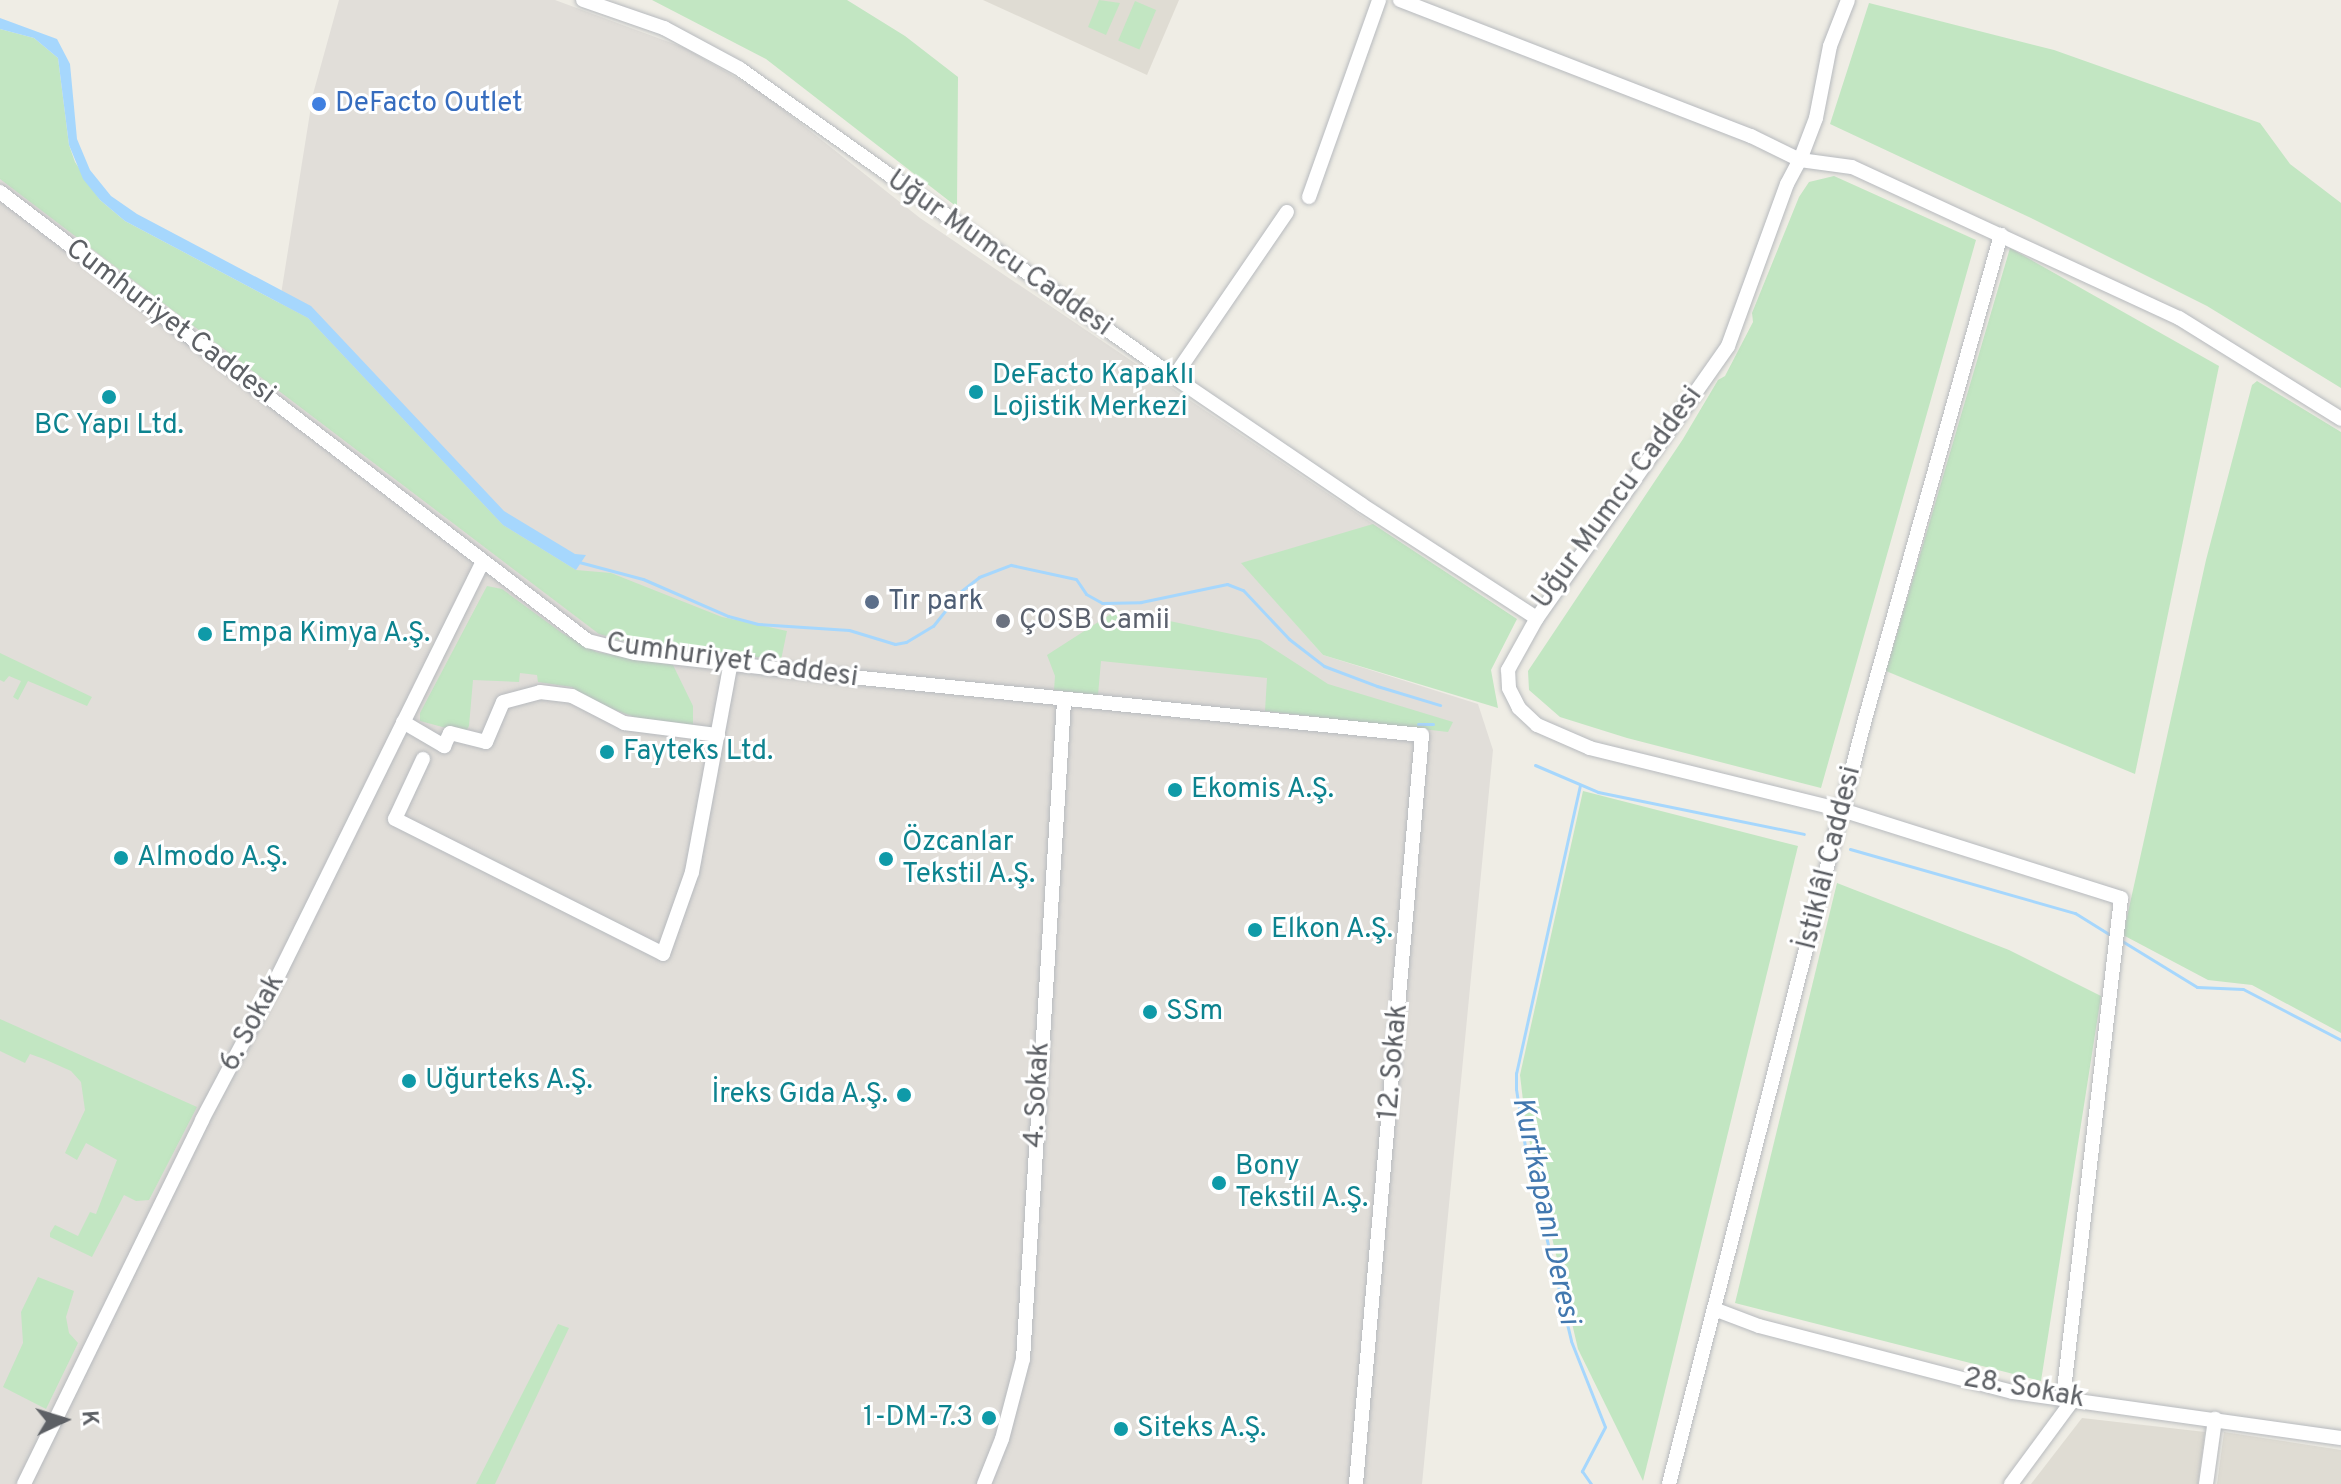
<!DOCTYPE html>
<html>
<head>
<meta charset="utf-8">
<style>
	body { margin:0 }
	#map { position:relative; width:2341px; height:1484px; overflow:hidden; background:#efede5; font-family:Overpass,sans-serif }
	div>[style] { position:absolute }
	.industrial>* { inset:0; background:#e1ded9 }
	.education>* { inset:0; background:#dfdcd3 }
	.green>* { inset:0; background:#c2e6c2; transform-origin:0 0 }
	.water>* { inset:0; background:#a6d7fd }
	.stream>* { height:3px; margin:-1.5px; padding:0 1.5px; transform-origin:1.5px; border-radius:1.5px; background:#a6d7fd }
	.roads { filter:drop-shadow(0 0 2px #b7babe) drop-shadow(0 0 2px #b7babe) }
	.minor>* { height:14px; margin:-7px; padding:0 7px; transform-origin:7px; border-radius:7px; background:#fff }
	.dots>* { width:22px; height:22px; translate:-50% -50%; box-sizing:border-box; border:4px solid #fff; border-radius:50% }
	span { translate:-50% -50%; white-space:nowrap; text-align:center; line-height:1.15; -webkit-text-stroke:6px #fff; paint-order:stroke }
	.shop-label { font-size:28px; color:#366cbe }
	.left { translate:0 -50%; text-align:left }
	.street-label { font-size:28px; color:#5d6065 }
	.culture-label { font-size:28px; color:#0d838f }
	.right { translate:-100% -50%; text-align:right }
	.service-label { font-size:28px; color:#4e5e75 }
	.worship-label { font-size:28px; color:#5b616d }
	.water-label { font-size:30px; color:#4278af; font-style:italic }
	.north { position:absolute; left:24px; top:1380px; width:80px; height:80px; -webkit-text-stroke:6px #fff; paint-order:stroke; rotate:86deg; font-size:22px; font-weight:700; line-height:32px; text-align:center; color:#5d6065 }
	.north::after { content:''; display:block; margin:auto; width:28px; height:36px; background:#5d6065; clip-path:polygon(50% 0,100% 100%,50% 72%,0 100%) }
</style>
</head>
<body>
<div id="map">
	<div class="industrial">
		<div style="clip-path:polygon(339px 0,555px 0,685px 48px,761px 92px,920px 218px,1376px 526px,1242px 563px,1323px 655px,1478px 704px,1493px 750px,1422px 1484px,0 1484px,0 62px,49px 178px,278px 313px,313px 94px)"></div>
	</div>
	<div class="education">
		<div style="clip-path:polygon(983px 0,1179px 0,1147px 75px)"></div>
		<div style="clip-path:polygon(2082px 1418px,2205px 1432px,2198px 1484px,2031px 1484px)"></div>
		<div style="clip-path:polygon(2224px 1432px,2341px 1450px,2341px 1484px,2217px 1484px)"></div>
	</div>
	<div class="green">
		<div style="clip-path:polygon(652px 0,847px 0,905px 36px,958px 77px,957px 207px,766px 59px)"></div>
		<div style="clip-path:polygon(1099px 0,1120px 3px,1106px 35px,1088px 27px)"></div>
		<div style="left:1135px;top:1px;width:23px;height:43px;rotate:23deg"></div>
		<div style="clip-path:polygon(1869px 3px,2054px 50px,2260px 123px,2290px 164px,2341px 203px,2341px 388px,2207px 306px,2031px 218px,1830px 124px)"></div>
		<div style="clip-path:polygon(0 29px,34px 38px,58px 58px,69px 145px,75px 162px,100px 200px,125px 221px,308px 318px,503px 525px,576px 570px,611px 573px,722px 617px,787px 631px,781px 660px,631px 643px,599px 634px,0 179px)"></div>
		<div style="clip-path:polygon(1834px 176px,1976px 240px,1821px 788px,1627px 738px,1560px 717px,1529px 690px,1528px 671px,1683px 439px,1718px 380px,1725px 376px,1753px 322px,1752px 313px,1799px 197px,1809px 182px)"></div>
		<div style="clip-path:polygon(2010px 248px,2219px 366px,2135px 774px,1886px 671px)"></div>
		<div style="clip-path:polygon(2257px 381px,2341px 432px,2341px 1033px,2252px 985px,2208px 980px,2123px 935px,2206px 560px,2252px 385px)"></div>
		<div style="clip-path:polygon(1373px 524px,1517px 619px,1491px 670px,1498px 708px,1323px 655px,1241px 563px)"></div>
		<div style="clip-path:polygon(487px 586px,502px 589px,562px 633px,596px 652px,673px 665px,693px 706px,693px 725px,637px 718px,583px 698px,572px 687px,538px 682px,537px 675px,520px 673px,519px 682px,473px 680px,469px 726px,465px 733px,420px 721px,420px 713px)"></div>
		<div style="clip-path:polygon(1117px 610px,1260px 640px,1328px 684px,1453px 722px,1448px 732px,1265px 711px,1267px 678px,1101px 661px,1098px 695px,1054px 690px,1055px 676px,1047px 655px)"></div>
		<div style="clip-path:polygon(0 653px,92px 697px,87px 706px,28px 681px,18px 700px,13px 697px,21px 681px,9px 676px,4px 682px,0 680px)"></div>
		<div style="clip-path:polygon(1583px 791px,1798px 846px,1643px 1481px,1578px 1349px,1526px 1126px,1520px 1075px)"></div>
		<div style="clip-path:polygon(1837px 883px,2009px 950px,2101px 996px,2041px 1381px,1735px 1303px)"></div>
		<div style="clip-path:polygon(0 1019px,197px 1107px,149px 1200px,136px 1201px,124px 1195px,92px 1257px,50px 1237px,50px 1233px,55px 1225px,78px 1236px,90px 1212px,96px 1214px,117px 1160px,86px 1143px,77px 1160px,65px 1153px,85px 1110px,81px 1082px,71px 1071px,44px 1059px,30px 1054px,25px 1063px,0 1051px)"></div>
		<div style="clip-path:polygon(38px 1277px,74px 1291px,66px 1317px,69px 1333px,78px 1343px,46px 1409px,3px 1387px,23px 1343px,21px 1312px)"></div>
		<div style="clip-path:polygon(558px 1324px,569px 1328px,495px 1484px,476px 1484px)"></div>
	</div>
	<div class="water">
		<div style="clip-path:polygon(0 18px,57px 39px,70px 64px,77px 139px,90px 170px,111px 196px,137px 214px,311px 306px,504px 511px,575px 554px,586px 555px,576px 570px,503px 525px,308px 318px,125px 221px,100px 200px,83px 179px,69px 145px,58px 58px,34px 38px,0 29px)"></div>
	</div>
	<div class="stream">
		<div style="left:579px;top:562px;width:66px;rotate:14.9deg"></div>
		<div style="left:643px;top:579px;width:93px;rotate:23.5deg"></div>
		<div style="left:728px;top:616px;width:31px;rotate:15deg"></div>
		<div style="left:758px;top:624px;width:91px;rotate:3.8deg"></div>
		<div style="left:849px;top:630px;width:48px;rotate:16.9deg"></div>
		<div style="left:895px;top:644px;width:11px;rotate:-10deg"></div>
		<div style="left:906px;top:642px;width:31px;rotate:-31deg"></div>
		<div style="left:933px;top:626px;width:43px;rotate:-51.5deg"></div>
		<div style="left:960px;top:592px;width:24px;rotate:-38deg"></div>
		<div style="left:979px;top:577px;width:34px;rotate:-21deg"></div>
		<div style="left:1011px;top:565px;width:66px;rotate:12.2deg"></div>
		<div style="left:1076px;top:579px;width:18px;rotate:56deg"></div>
		<div style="left:1086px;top:594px;width:18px;rotate:29deg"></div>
		<div style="left:1102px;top:603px;width:39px;rotate:-1deg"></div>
		<div style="left:1141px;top:602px;width:88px;rotate:-11.8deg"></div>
		<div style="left:1227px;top:584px;width:17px;rotate:21deg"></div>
		<div style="left:1243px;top:590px;width:67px;rotate:46.8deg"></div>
		<div style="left:1289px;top:639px;width:44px;rotate:37.6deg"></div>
		<div style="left:1324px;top:666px;width:57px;rotate:20.7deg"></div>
		<div style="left:1377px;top:686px;width:66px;rotate:16.8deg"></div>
		<div style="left:1418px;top:724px;width:15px"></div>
		<div style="left:1535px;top:765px;width:69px;rotate:23.2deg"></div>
		<div style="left:1598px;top:792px;width:210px;rotate:11.5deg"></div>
		<div style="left:1580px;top:785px;width:295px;rotate:102.5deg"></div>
		<div style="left:1516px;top:1073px;width:16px;rotate:90deg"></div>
		<div style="left:1516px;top:1089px;width:65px;rotate:81.1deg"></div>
		<div style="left:1526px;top:1153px;width:193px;rotate:76.5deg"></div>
		<div style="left:1571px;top:1341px;width:92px;rotate:68.4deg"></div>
		<div style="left:1605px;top:1427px;width:50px;rotate:117.6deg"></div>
		<div style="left:1582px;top:1471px;width:16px;rotate:55deg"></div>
		<div style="left:1850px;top:849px;width:234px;rotate:15.9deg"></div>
		<div style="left:2075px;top:913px;width:44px;rotate:31.9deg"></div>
		<div style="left:2122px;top:941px;width:88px;rotate:31.5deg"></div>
		<div style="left:2197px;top:987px;width:46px;rotate:2.5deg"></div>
		<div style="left:2243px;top:989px;width:110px;rotate:27.5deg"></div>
	</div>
	<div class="roads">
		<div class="minor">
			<div style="left:583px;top:0;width:86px;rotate:19.1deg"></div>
			<div style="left:664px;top:28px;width:86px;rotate:28.3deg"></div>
			<div style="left:740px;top:69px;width:532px;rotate:35.36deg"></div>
			<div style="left:1174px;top:377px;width:227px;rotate:34.2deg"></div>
			<div style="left:1362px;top:505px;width:208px;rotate:32.9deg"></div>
			<div style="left:1400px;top:0;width:376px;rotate:21.2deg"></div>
			<div style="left:1751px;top:136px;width:55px;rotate:26.1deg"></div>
			<div style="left:1800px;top:160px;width:45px;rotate:-69.1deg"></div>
			<div style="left:1816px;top:118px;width:73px;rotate:-79deg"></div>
			<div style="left:1830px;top:46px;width:49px;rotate:-68.6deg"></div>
			<div style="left:0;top:192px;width:740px;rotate:37.37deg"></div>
			<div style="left:588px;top:641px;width:49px;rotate:14.3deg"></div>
			<div style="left:635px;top:653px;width:188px;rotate:6.4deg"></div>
			<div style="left:822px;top:674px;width:603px;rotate:5.81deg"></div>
			<div style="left:1422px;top:735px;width:752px;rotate:95.04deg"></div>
			<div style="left:1309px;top:197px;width:209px;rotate:-70.4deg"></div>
			<div style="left:1174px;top:377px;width:200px;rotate:-55.6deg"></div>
			<div style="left:403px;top:722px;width:48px;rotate:30.3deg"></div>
			<div style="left:444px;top:746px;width:14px;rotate:-65deg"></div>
			<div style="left:450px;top:733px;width:37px;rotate:14deg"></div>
			<div style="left:486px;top:742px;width:43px;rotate:-67deg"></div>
			<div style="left:503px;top:702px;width:38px;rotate:-15deg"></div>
			<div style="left:540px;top:692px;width:32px;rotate:7deg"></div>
			<div style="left:572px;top:696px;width:59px;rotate:27.4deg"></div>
			<div style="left:624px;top:723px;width:95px;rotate:7.3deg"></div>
			<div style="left:423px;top:759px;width:66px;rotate:115deg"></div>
			<div style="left:395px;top:819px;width:300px;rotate:26.7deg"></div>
			<div style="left:663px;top:954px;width:87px;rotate:-70.5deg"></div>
			<div style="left:692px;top:872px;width:214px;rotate:-79.5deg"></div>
			<div style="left:1714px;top:1309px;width:48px;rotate:20.7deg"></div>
			<div style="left:1759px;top:1326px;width:262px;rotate:14.6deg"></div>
			<div style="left:2013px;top:1392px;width:331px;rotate:8deg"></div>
			<div style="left:2063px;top:1398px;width:503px;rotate:-83.38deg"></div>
			<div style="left:2121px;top:898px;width:293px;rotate:-162.5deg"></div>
			<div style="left:1842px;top:810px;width:260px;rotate:-166.2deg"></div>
			<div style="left:1590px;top:748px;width:58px;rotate:-156.5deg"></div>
			<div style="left:1537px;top:725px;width:25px;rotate:-137deg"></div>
			<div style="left:1519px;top:708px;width:22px;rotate:-117deg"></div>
			<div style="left:1509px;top:688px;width:18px;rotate:-93deg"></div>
			<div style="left:1508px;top:670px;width:60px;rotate:-60.9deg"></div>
			<div style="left:1537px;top:618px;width:332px;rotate:-54.9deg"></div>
			<div style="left:1728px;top:346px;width:172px;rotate:-70deg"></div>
			<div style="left:1787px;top:184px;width:27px;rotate:-62deg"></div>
			<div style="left:1800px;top:160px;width:52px;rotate:7.7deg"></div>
			<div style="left:1852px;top:167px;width:360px;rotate:24.8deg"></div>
			<div style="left:2179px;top:318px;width:191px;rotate:31.9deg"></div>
			<div style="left:24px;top:1484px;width:405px;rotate:-63.9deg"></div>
			<div style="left:202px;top:1120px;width:154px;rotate:-62.1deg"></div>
			<div style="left:274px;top:984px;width:471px;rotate:-63.7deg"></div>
			<div style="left:984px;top:1484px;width:48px;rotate:-68.2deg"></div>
			<div style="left:1002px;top:1439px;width:83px;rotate:-75.3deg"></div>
			<div style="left:1023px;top:1359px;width:659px;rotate:-86.43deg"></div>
			<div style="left:1669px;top:1484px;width:790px;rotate:-75.63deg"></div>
			<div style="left:1865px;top:719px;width:503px;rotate:-74.31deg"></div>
			<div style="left:2011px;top:1484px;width:104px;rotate:-53.6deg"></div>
			<div style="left:2206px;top:1484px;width:66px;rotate:-82.1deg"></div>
		</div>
	</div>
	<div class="dots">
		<div style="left:319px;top:104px;background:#3f7fe0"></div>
		<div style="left:976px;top:392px;background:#0f9aa8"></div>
		<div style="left:109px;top:397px;background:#0f9aa8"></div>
		<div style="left:872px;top:602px;background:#5c6f8a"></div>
		<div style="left:1003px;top:621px;background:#6b7280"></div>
		<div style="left:205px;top:634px;background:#0f9aa8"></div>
		<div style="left:607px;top:752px;background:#0f9aa8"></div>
		<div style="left:1175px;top:790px;background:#0f9aa8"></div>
		<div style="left:121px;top:858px;background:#0f9aa8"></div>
		<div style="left:886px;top:859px;background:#0f9aa8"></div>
		<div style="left:1255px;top:930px;background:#0f9aa8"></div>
		<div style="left:1150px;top:1012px;background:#0f9aa8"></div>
		<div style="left:409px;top:1081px;background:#0f9aa8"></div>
		<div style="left:904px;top:1095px;background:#0f9aa8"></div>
		<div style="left:1219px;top:1183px;background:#0f9aa8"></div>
		<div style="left:989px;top:1418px;background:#0f9aa8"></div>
		<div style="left:1121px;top:1429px;background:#0f9aa8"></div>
	</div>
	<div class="shop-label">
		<span class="left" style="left:335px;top:104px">DeFacto Outlet</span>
	</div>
	<div class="street-label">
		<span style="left:999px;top:254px;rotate:35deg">Uğur Mumcu Caddesi</span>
		<span style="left:170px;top:322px;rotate:37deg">Cumhuriyet Caddesi</span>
		<span style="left:1618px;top:498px;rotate:-54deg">Uğur Mumcu Caddesi</span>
		<span style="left:732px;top:661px;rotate:8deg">Cumhuriyet Caddesi</span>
		<span style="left:1830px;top:858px;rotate:-76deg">İstiklâl Caddesi</span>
		<span style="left:253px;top:1023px;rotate:-62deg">6. Sokak</span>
		<span style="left:1394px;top:1062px;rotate:-85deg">12. Sokak</span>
		<span style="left:1038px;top:1095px;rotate:-87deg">4. Sokak</span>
		<span style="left:2024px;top:1389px;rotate:10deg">28. Sokak</span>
	</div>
	<div class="culture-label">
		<span class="left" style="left:992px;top:392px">DeFacto Kapaklı<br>Lojistik Merkezi</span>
		<span style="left:109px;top:426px">BC Yapı Ltd.</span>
		<span class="left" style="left:221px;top:634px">Empa Kimya A.Ş.</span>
		<span class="left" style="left:623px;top:752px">Fayteks Ltd.</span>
		<span class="left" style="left:1191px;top:790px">Ekomis A.Ş.</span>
		<span class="left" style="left:902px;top:859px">Özcanlar<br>Tekstil A.Ş.</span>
		<span class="left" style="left:137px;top:858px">Almodo A.Ş.</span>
		<span class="left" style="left:1271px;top:930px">Elkon A.Ş.</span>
		<span class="left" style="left:1166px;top:1012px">SSm</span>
		<span class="left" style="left:425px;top:1081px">Uğurteks A.Ş.</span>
		<span class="right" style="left:888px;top:1095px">İreks Gıda A.Ş.</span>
		<span class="left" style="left:1235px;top:1183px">Bony<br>Tekstil A.Ş.</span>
		<span class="right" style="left:973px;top:1418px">1-DM-7.3</span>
		<span class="left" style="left:1137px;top:1429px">Siteks A.Ş.</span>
	</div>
	<div class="service-label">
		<span class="left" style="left:888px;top:602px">Tır park</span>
	</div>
	<div class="worship-label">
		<span class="left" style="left:1019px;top:621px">ÇOSB Camii</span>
	</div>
	<div class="water-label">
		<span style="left:1544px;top:1211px;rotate:78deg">Kurtkapanı Deresi</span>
	</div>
	<div class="north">K</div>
</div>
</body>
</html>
